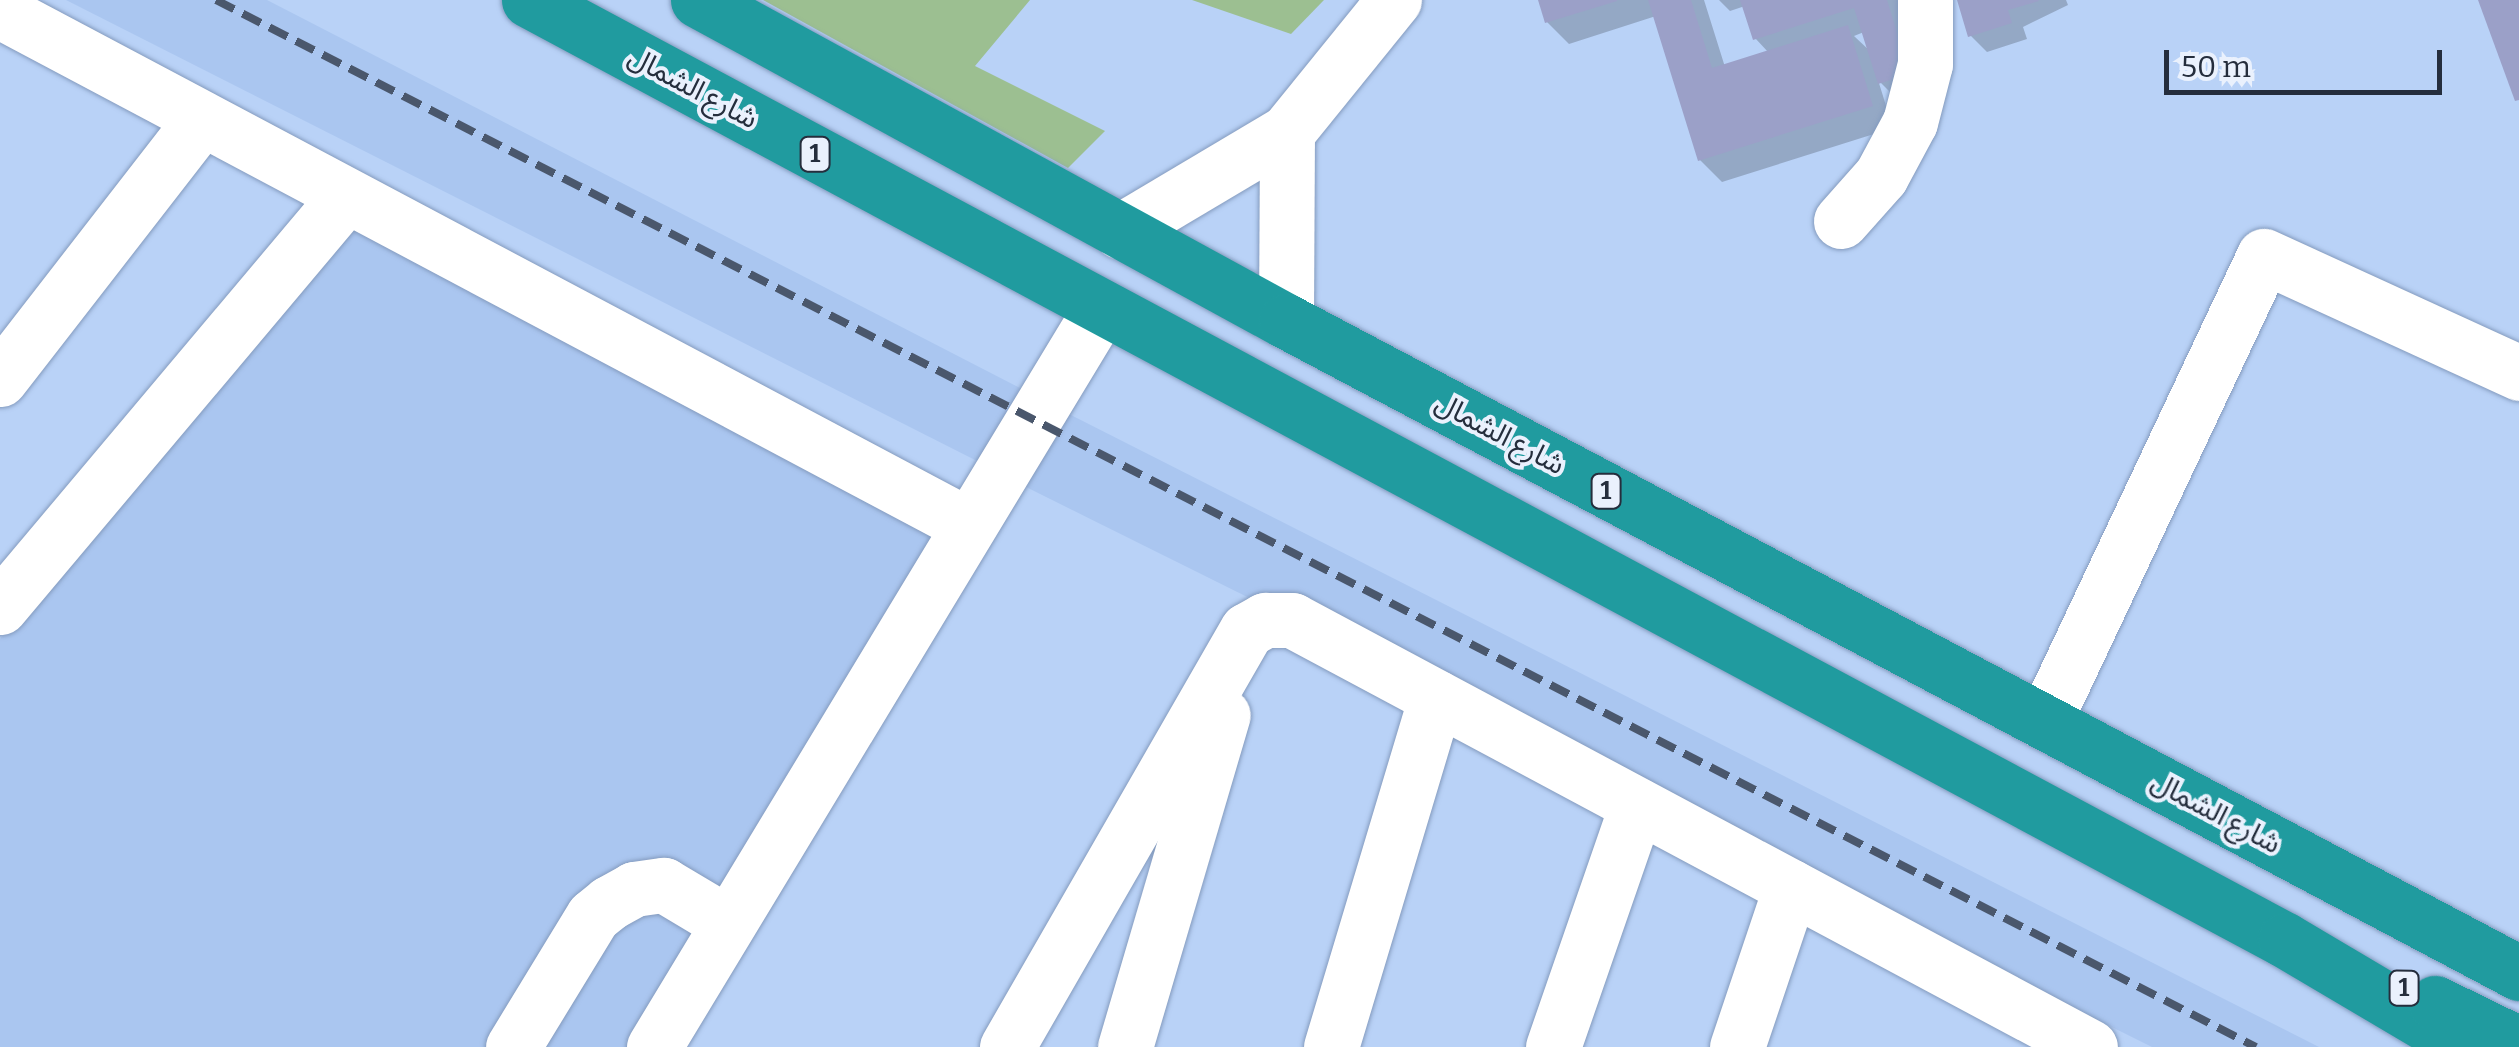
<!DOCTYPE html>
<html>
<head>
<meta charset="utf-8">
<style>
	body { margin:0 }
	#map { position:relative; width:2519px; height:1047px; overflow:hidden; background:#b9d2f7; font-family:Bitter,"Noto Sans Arabic",serif }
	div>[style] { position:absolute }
	.built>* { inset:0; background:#aac6f0 }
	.green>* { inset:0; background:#9cbf91 }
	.shadow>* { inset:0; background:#0003 }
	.building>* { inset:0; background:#9ba0c8 }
	.roads { filter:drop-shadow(0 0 2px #849bbe) drop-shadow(0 0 2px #849bbe) }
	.minor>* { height:55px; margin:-27.5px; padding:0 27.5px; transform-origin:27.5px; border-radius:27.5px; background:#fff }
	.highway>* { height:55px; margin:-27.5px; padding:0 27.5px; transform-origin:27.5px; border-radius:27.5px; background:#209b9f }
	.rail>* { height:8px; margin-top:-4px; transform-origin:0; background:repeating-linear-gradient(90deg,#4a576c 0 20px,transparent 0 30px) }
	span { translate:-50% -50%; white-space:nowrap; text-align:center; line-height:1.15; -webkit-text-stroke:8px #eaf1fd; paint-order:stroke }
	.shield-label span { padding:2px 8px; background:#eaf1fd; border:2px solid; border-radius:8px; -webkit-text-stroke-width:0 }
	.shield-label { font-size:25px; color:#252e3d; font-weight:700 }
	.street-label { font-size:28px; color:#252e3d }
	.scale { position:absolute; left:2164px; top:50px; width:278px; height:45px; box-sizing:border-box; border:5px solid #252e3d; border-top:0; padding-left:12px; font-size:30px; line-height:35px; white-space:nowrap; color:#252e3d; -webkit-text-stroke:8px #eaf1fd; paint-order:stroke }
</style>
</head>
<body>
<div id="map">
	<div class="built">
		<div style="clip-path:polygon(66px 0,267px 0,1024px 390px,983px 464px)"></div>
		<div style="clip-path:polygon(346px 196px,968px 525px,662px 1047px,0 1047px,0 639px)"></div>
		<div style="clip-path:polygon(1061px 410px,2319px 1047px,2152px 1047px,1020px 484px)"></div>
	</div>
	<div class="green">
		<div style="clip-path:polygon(763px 0,1030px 0,975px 66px,1105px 131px,1068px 168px)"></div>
		<div style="clip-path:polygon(1192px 0,1324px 0,1291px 34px)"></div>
	</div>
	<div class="shadow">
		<div style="clip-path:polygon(evenodd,1540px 0,1704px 0,1725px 67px,1769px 53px,1755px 38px,1745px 6px,1730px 11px,1719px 0,1900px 0,1902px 104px,1878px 80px,1893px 128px,1722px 182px,1700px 160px,1656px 16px,1569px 44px,1547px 22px,1540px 0,1864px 32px,1871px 52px,1854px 36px,1864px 32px)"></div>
		<div style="clip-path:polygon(1959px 0,2066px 0,2068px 5px,2023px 27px,2027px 39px,1987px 52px,1970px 35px)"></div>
	</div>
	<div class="building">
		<div style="clip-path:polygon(1538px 0,1617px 0,1617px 1px,1545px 23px)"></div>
		<div style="clip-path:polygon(1648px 0,1691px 0,1712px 68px,1848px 25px,1873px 106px,1698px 161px)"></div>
		<div style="clip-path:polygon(1740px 0,1887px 0,1910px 74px,1878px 84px,1854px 8px,1753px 40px)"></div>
		<div style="clip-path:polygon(1957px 0,2038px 0,2039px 1px,2008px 10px,2012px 23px,1968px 37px)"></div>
		<div style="clip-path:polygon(2478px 0,2519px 0,2519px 100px,2515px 101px)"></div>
	</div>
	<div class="roads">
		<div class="minor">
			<div style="left:0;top:11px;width:1096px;rotate:27.97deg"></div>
			<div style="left:1841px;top:221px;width:60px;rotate:-48.4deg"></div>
			<div style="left:1881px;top:176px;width:61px;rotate:-61.8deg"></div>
			<div style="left:1910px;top:122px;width:60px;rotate:-75.5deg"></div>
			<div style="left:1925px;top:64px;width:64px;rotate:-90deg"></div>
			<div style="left:1120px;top:231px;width:194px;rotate:-30.7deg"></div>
			<div style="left:1287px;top:132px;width:170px;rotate:-51deg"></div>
			<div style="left:1286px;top:321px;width:189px;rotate:-89.7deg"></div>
			<div style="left:0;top:379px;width:329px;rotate:-52.2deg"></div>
			<div style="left:0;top:607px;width:537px;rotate:-49.91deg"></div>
			<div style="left:2044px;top:722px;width:515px;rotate:-64.73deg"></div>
			<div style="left:2264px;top:256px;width:281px;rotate:24.6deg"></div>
			<div style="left:513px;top:1047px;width:153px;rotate:-58.6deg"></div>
			<div style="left:593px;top:916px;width:21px;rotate:-39deg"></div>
			<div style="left:609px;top:903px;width:29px;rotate:-29deg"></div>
			<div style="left:634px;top:889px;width:30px;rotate:-8deg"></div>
			<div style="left:664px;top:885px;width:72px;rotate:30.8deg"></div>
			<div style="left:654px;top:1047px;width:864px;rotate:-58.83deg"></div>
			<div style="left:1007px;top:1047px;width:481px;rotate:-60.1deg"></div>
			<div style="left:1247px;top:630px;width:21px;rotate:-29deg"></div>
			<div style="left:1265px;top:620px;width:27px"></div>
			<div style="left:1292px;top:620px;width:905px;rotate:28.15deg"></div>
			<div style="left:1125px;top:1047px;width:346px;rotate:-73.6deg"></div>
			<div style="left:1331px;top:1047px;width:365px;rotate:-73.3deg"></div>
			<div style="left:1553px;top:1047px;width:256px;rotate:-70.9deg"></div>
			<div style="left:1737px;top:1047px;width:169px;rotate:-71.4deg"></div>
		</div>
		<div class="highway">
			<div style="left:529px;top:0;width:1992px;rotate:28.16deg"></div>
			<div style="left:2285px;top:940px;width:210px;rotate:30.6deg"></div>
			<div style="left:698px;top:0;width:670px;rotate:28.63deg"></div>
			<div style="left:1286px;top:321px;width:1395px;rotate:27.87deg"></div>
			<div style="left:2435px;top:1003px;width:93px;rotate:26deg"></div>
		</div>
	</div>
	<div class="rail">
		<div style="left:216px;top:0;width:2293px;rotate:27.17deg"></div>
	</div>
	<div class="shield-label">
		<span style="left:815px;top:154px">1</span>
		<span style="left:1606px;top:491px">1</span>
		<span style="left:2404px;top:988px">1</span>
	</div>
	<div class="street-label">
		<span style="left:693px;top:88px;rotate:28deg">شارع الشمال</span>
		<span style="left:1500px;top:434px;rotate:28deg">شارع الشمال</span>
		<span style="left:2216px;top:813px;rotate:28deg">شارع الشمال</span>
	</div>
	<div class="scale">50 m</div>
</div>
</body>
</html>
